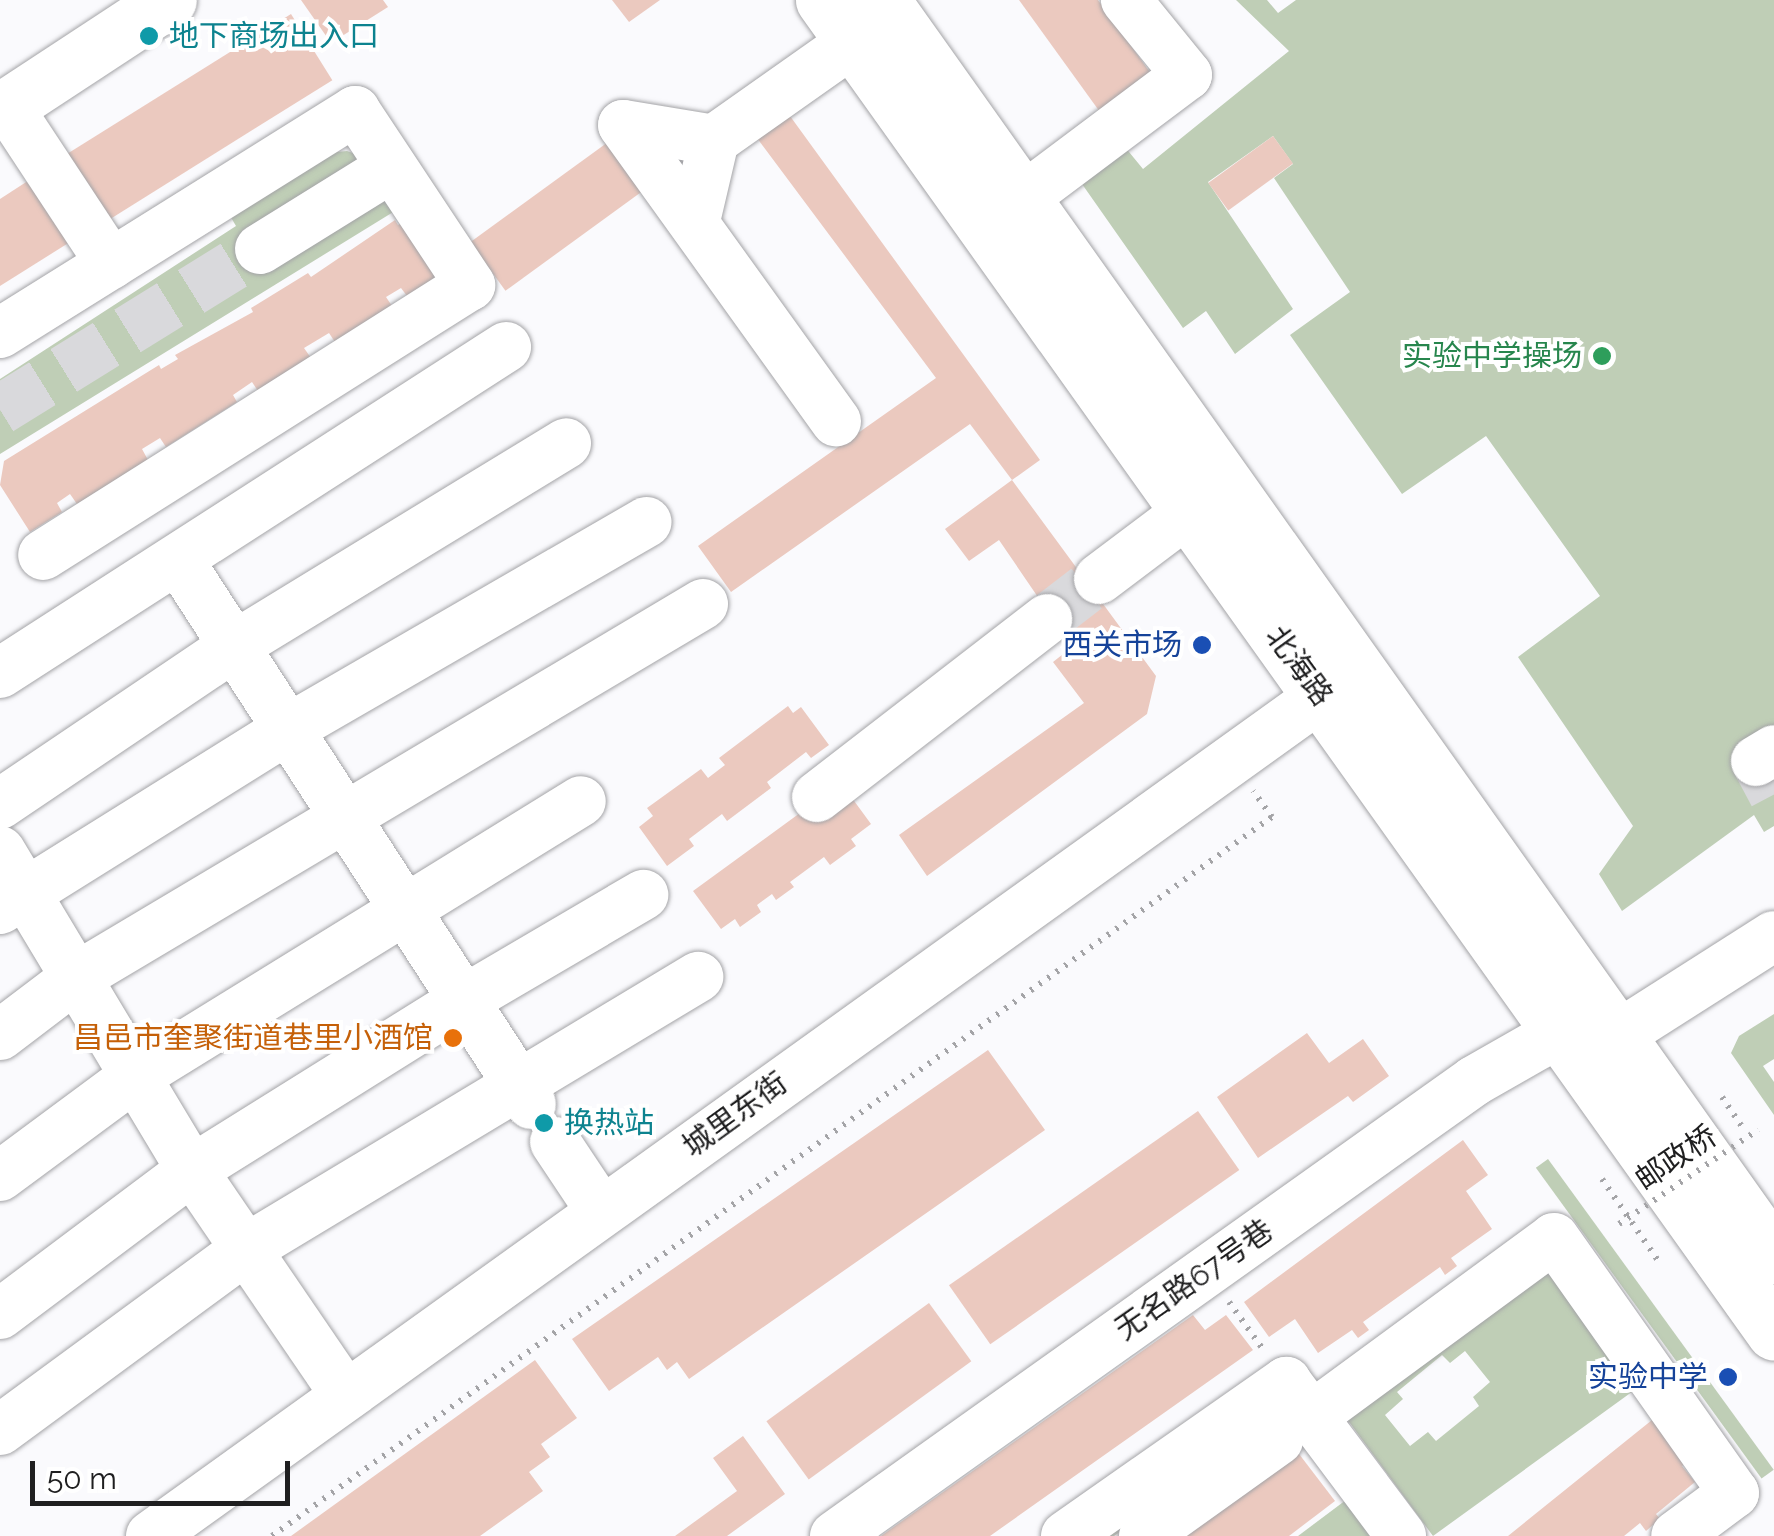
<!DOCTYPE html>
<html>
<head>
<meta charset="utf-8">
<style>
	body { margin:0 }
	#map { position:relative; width:1774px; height:1536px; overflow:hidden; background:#fafafd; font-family:Raleway,"Noto Sans SC",sans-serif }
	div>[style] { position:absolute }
	.green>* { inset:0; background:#bfceb6; transform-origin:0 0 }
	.building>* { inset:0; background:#ebc9bf; transform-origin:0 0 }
	.minor-tunnel>* { height:50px; margin-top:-25px; transform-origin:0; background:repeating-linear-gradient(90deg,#d9d9dc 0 50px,transparent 0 75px) }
	.path>* { height:6px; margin-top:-3px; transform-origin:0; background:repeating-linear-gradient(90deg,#a4a4a7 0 2.5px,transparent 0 10.5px) }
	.roads { filter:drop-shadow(0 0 2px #a4a4a7) drop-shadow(0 0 2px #a4a4a7) }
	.minor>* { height:50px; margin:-25px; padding:0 25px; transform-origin:25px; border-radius:25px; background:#fff }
	.major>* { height:55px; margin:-27.5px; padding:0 27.5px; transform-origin:27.5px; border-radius:27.5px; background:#fff }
	.path-bridge>* { height:6px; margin-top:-3px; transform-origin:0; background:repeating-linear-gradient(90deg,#a4a4a7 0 2.5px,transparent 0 10.5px) }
	.dots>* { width:28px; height:28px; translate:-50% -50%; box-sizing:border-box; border:5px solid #fff; border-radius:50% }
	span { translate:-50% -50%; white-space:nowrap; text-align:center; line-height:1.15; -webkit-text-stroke:8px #fff; paint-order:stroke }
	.culture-label { font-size:30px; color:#0d838f }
	.left { translate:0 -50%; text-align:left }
	.leisure-label { font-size:30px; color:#27864d }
	.right { translate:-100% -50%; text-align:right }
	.transit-label { font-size:30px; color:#164399 }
	.street-label { font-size:30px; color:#1f1f20 }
	.food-label { font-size:30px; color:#c56008 }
	.scale { position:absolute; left:30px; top:1461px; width:260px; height:45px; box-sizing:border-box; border:5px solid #1f1f20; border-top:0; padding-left:12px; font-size:30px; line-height:35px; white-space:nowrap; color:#1f1f20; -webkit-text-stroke:8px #fff; paint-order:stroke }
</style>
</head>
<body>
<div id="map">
	<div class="green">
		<div style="clip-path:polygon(1236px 0,1267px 0,1278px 13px,1296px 0,1774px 0,1774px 826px,1764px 832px,1754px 815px,1622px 911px,1599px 874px,1633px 826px,1518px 657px,1600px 596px,1486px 436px,1402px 494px,1290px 335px,1350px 292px,1274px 178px,1293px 164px,1273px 136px,1208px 182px,1293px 309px,1235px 354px,1206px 311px,1183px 328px,1075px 174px,1120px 141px,1143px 169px,1289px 51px)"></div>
		<div style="clip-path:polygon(347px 151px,370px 159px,403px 206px,0 454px,0 379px,236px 226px,226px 209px,316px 154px)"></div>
		<div style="clip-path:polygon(1774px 1014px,1774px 1059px,1763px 1066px,1774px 1082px,1774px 1115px,1731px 1053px,1739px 1036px)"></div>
		<div style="left:1548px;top:1159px;width:384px;height:15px;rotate:54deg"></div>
		<div style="clip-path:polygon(evenodd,1558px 1259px,1647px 1381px,1433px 1536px,1344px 1415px,1558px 1259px,1465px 1351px,1490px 1382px,1473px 1397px,1479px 1406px,1436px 1441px,1428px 1432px,1410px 1446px,1385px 1415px,1403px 1399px,1397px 1392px,1442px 1355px,1450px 1363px,1465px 1351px)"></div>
		<div style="clip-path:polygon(1293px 1408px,1391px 1536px,1298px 1536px,1346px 1500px,1283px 1415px,1114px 1536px,1105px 1536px,1278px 1412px)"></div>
	</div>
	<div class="building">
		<div style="clip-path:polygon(301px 0,383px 0,388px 7px,331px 43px)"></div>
		<div style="clip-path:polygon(612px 0,660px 0,629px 22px)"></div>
		<div style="clip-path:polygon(1019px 0,1098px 0,1157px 82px,1105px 119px)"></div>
		<div style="left:291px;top:14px;width:78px;height:276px;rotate:58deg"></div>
		<div style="clip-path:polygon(790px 116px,1040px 460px,1012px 480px,1156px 676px,1147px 714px,927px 876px,899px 835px,1084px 703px,1053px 662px,1072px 647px,999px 540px,969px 561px,945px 529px,1012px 480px,970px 424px,731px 592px,698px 546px,936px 378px,757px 138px)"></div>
		<div style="left:1273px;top:136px;width:34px;height:80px;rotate:54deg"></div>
		<div style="left:615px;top:137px;width:60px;height:179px;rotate:54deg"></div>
		<div style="clip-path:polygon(37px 175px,78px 237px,0 286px,0 199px)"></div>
		<div style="clip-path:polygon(410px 219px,444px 273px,407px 296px,401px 288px,386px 297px,392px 306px,335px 342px,329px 333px,304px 348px,311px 358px,258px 391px,252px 382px,233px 395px,237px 402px,166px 447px,160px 438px,142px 449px,148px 460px,77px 504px,70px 494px,57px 503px,62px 512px,30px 532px,0 485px,4px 461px,159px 365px,161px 369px,178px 359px,175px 355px,253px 312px,251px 308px,308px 273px,311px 277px,395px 220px,398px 225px)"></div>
		<div style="clip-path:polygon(788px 706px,793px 713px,801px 707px,829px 745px,811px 758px,806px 752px,767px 782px,771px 788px,727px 821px,722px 814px,689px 839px,694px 846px,667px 866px,639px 827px,653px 816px,647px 808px,701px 769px,708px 778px,725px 765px,719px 758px)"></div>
		<div style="clip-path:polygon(841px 783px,871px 824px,851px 839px,856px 846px,830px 865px,824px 857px,790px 882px,794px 887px,776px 900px,772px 894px,757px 905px,761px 912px,740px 927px,735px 919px,721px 929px,693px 891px)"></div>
		<div style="clip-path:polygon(1307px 1033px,1329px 1063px,1363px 1039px,1389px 1076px,1353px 1102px,1348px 1096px,1258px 1158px,1217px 1097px)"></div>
		<div style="clip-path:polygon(988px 1050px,1045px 1130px,689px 1379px,677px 1362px,667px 1370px,658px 1357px,609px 1391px,572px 1339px)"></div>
		<div style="left:1198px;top:1111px;width:72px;height:304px;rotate:55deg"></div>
		<div style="clip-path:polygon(1463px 1140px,1488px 1175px,1466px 1191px,1492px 1229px,1451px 1258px,1457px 1266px,1445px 1275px,1440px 1267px,1363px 1322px,1369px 1330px,1358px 1338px,1352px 1330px,1318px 1353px,1295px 1319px,1269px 1337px,1244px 1302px)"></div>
		<div style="left:929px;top:1303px;width:72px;height:201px;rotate:54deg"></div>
		<div style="clip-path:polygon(1193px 1315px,1205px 1330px,1226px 1315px,1253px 1350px,990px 1536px,881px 1536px)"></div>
		<div style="clip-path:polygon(535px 1360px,577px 1418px,541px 1444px,550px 1457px,529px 1472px,543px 1491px,480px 1536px,291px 1536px)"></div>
		<div style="clip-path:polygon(1652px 1420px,1687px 1463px,1682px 1466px,1695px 1482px,1656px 1514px,1660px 1519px,1646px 1531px,1640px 1523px,1624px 1536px,1508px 1536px)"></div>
		<div style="clip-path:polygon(743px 1436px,785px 1494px,727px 1536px,675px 1536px,737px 1491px,713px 1458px)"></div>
		<div style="clip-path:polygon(1296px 1450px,1335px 1501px,1289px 1536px,1182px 1536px)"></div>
	</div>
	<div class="minor-tunnel">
		<div style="left:0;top:410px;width:306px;rotate:-31.8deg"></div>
		<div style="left:1047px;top:619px;width:66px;rotate:-37.6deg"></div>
		<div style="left:1756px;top:761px;width:38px;rotate:62deg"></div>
	</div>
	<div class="path">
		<div style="left:1722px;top:1097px;width:36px;rotate:56deg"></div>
		<div style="left:1602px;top:1179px;width:101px;rotate:55.5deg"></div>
		<div style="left:1229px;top:1302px;width:57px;rotate:54.3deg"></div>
		<div style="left:272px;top:1536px;width:1232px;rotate:-35.72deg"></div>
		<div style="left:1272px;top:817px;width:32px;rotate:-126deg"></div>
	</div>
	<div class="roads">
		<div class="minor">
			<div style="left:7px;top:106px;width:189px;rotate:56.6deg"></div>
			<div style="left:714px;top:140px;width:170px;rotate:-35.2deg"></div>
			<div style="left:1023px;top:198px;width:205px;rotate:-36.9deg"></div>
			<div style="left:1187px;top:75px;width:97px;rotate:-129.1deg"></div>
			<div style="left:695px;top:221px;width:83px;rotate:-76.8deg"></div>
			<div style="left:714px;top:140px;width:92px;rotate:-170.6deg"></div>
			<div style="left:623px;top:125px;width:365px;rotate:54.3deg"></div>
			<div style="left:260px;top:249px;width:155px;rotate:-31.8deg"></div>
			<div style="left:0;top:333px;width:419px;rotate:-32deg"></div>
			<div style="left:355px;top:111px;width:209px;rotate:56.5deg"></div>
			<div style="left:470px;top:285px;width:505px;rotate:147.69deg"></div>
			<div style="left:179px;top:561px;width:647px;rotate:57.05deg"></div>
			<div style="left:1099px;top:579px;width:111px;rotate:-37deg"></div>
			<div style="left:0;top:673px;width:602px;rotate:-32.79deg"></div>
			<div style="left:1756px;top:761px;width:21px;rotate:-31deg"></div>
			<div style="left:817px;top:797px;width:291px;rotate:-37.7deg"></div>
			<div style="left:0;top:804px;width:282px;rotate:-34deg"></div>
			<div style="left:234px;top:646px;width:389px;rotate:-31.4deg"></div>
			<div style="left:0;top:851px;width:372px;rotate:59deg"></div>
			<div style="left:192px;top:1170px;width:271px;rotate:55.7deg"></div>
			<div style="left:0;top:909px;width:340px;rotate:-32deg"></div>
			<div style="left:288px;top:729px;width:414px;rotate:-30deg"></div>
			<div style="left:0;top:1035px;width:94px;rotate:-37.2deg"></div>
			<div style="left:75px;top:978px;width:731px;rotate:-30.78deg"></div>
			<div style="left:1617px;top:1036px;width:186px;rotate:-32.5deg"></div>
			<div style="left:555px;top:1142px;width:83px;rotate:56.3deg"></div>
			<div style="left:0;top:1176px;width:167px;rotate:-36.5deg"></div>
			<div style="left:134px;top:1077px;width:525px;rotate:-31.69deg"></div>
			<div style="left:0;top:1314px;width:240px;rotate:-36.9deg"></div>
			<div style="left:192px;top:1170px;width:321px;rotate:-32deg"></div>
			<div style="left:464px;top:1000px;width:208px;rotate:-30.4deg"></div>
			<div style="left:1312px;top:1416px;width:300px;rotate:-36.3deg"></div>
			<div style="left:1554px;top:1238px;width:312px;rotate:54.8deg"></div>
			<div style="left:1734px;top:1493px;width:72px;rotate:143.4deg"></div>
			<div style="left:0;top:1430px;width:305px;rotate:-36.3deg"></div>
			<div style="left:246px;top:1249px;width:528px;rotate:-31.04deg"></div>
			<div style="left:151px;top:1536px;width:1439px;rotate:-35.67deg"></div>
			<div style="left:835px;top:1536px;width:784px;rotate:-35.45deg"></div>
			<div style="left:1474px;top:1081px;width:99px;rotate:-29.7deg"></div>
			<div style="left:1066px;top:1536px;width:269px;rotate:-35deg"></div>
			<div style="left:1286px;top:1382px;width:192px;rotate:53.2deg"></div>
			<div style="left:1144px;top:1536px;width:165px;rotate:-35.6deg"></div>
		</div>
		<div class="major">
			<div style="left:823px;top:0;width:1637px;rotate:54.49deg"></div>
			<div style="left:882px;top:0;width:1541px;rotate:54.62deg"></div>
			<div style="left:0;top:111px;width:202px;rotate:-33.3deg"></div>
		</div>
	</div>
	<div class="path-bridge">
		<div style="left:1619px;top:1224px;width:168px;rotate:-34.1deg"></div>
	</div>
	<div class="dots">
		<div style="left:149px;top:36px;background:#0f9aa8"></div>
		<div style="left:1602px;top:356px;background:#2e9e5b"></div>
		<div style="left:1202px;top:645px;background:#1a4fb4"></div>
		<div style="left:453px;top:1038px;background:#e8710a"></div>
		<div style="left:544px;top:1123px;background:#0f9aa8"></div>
		<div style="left:1728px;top:1377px;background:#1a4fb4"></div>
	</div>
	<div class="culture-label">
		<span class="left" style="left:169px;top:36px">地下商场出入口</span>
		<span class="left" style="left:564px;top:1123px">换热站</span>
	</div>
	<div class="leisure-label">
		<span class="right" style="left:1582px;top:356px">实验中学操场</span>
	</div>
	<div class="transit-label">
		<span class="right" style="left:1182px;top:645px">西关市场</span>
		<span class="right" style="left:1708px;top:1377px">实验中学</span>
	</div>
	<div class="street-label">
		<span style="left:1299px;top:666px;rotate:54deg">北海路</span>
		<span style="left:735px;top:1115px;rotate:-36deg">城里东街</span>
		<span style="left:1676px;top:1158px;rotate:-34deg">邮政桥</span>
		<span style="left:1194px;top:1280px;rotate:-35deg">无名路67号巷</span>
	</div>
	<div class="food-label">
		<span class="right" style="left:433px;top:1038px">昌邑市奎聚街道巷里小酒馆</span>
	</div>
	<div class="scale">50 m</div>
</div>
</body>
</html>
